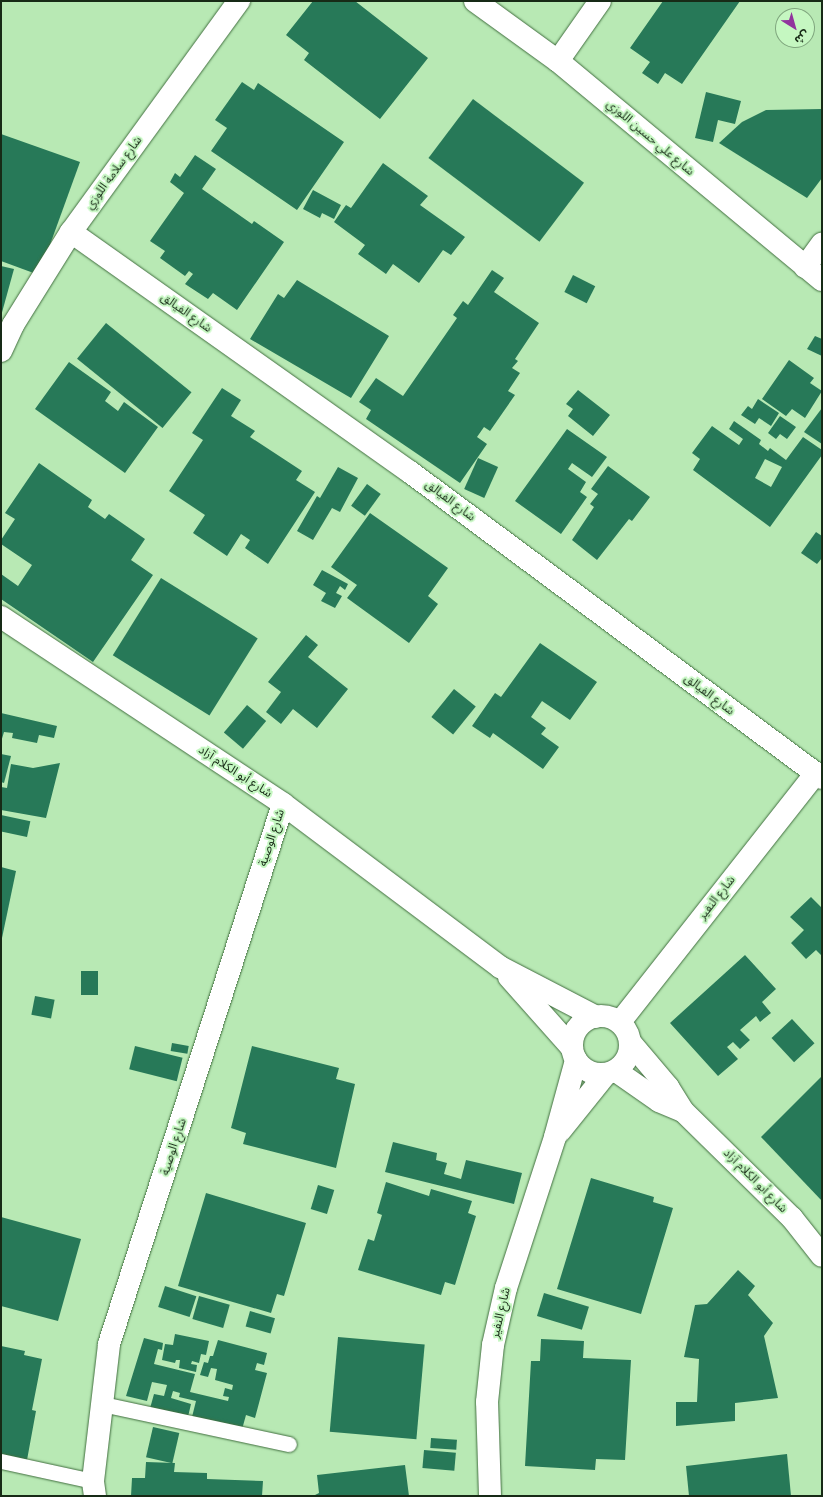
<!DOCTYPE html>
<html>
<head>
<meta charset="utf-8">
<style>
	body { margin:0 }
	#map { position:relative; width:823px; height:1497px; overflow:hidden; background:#b8e9b4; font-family:Roboto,"Noto Sans Arabic",sans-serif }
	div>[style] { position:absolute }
	.building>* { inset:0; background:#277958; transform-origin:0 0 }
	.roads { filter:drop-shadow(0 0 1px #426f40) drop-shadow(0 0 1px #426f40) }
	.service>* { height:15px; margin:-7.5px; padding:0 7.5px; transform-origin:7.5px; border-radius:7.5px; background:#fff }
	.minor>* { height:22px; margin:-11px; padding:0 11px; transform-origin:11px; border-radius:11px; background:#fff }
	.minor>.ring { margin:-11px; padding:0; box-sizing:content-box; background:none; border:22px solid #fff; border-radius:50% }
	.tertiary>* { height:22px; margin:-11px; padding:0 11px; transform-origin:11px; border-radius:11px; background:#fff }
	span { translate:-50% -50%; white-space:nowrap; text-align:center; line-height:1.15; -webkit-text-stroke:4px #c5f7c1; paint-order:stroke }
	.street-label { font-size:12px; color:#172a16 }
	.frame { position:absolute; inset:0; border:2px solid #172a16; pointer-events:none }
	.north { position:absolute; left:775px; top:8px; width:40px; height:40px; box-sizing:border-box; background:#c5f7c1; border:1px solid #7fa57d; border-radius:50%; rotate:143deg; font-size:11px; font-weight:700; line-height:16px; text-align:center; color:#172a16 }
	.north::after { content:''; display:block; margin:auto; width:14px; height:18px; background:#91349d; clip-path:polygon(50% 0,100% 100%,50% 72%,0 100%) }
</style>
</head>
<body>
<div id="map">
	<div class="building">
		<div style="clip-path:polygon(313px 1px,355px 1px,428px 58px,380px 119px,304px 60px,309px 53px,286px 35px)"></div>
		<div style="clip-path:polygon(663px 1px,740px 1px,682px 84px,665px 73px,658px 84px,642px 73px,650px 62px,630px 48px)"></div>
		<div style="clip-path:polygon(242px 82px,254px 90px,258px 83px,344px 142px,297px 210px,211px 151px,227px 128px,215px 120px)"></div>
		<div style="clip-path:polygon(706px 92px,741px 101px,735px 124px,718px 120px,713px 142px,695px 138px)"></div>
		<div style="left:473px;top:99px;width:139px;height:74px;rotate:37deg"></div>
		<div style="clip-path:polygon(822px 109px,822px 178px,807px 198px,719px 143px,742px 122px,766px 110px)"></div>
		<div style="clip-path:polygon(1px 134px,80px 162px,39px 275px,1px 261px)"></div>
		<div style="clip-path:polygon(195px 155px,216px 169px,202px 189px,252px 224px,254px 221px,284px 242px,237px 310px,213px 293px,208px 299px,185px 284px,193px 274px,189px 271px,185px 276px,160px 258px,165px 251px,150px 241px,184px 193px,170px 182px,175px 173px,180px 177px)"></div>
		<div style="clip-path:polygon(383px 163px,428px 196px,420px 205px,465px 237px,451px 255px,443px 250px,419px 283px,393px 264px,386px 274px,358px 254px,365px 245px,334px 222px,346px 205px,351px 208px)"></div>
		<div style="clip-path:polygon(313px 190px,341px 205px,334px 219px,322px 213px,320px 218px,303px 209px)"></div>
		<div style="clip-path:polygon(1px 266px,14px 269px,1px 316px)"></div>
		<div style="clip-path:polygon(492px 270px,504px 278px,494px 292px,539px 323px,515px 359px,518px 361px,512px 368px,520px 373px,508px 391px,515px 395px,490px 431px,484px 427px,477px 437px,487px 444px,460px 483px,366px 419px,371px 410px,359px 402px,376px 378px,403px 396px,457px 318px,453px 315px,463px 301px,468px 305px)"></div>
		<div style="left:573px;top:275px;width:25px;height:19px;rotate:27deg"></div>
		<div style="clip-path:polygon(297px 280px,389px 336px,351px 398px,250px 339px,278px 294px,284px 298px)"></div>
		<div style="left:106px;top:323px;width:110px;height:46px;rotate:39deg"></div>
		<div style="clip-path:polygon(815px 336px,822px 339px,822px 356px,807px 349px)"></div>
		<div style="clip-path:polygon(789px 360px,814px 378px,810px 383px,822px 391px,805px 418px,792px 409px,786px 416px,762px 399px)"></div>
		<div style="clip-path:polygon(69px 362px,111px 392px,105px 401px,118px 411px,124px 402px,158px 427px,125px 473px,35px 409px)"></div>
		<div style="clip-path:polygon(222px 388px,241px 400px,231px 416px,255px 431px,250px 437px,302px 471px,296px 480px,315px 492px,268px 564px,245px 548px,250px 540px,241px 534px,227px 556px,193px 533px,205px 515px,169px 491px,203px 440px,192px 433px)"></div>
		<div style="clip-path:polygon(578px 390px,610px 415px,593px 436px,568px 416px,573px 409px,566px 404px)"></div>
		<div style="clip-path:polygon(758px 399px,779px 413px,771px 426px,759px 418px,755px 424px,741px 415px,748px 406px,752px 409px)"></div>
		<div style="clip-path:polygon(822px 408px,822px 444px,804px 432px)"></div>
		<div style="clip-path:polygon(780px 416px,796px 427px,787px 439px,780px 434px,776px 439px,768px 433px)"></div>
		<div style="clip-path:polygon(evenodd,734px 421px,761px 440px,759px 444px,768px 451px,770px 448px,786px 460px,803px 437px,822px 450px,822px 455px,770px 527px,693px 470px,700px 459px,692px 453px,712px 426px,739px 445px,743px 439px,729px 429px,734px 421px,765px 459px,782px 467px,771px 487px,755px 478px,765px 459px)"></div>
		<div style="clip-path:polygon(567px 429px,607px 457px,592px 477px,572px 463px,568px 469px,586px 482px,580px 492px,587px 497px,561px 534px,515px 501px)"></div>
		<div style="left:478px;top:458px;width:22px;height:34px;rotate:24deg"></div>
		<div style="clip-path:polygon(39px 463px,92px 500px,88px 507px,105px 519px,109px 514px,145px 539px,131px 560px,153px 575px,93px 662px,1px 599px,1px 574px,18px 586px,32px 565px,1px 544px,1px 540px,15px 519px,5px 513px)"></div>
		<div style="clip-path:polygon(608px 466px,650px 497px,632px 521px,629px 519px,597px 560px,572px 540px,594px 507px,590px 504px,598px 494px,591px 489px)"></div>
		<div style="clip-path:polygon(338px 467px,358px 478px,340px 512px,332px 508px,313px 540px,297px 531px,317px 496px,320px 498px)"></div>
		<div style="left:367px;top:484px;width:17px;height:27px;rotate:36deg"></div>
		<div style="clip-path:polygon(370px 513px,448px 568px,428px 596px,438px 604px,409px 643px,347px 598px,357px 585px,331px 567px)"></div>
		<div style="clip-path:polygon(816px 532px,822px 536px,822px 558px,817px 564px,801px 553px)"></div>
		<div style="clip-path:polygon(322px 570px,348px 584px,345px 590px,340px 586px,336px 593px,342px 596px,335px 608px,321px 601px,326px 593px,313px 585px)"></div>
		<div style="left:161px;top:578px;width:114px;height:91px;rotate:32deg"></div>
		<div style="clip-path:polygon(306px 635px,318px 645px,308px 657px,348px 689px,317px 728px,293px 709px,281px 724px,266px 712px,281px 692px,268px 682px)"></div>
		<div style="clip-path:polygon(540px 643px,597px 682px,570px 720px,542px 701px,531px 717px,546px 728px,541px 734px,559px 747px,543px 769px,493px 733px,490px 738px,472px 726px,495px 693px,501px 697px)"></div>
		<div style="left:454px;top:689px;width:28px;height:36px;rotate:39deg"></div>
		<div style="left:247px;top:705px;width:25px;height:36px;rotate:40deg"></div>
		<div style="clip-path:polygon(1px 713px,57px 726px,54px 738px,39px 735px,37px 743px,12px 738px,13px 733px,4px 732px,1px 742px)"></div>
		<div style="clip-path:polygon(1px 754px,11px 756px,4px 783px,1px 782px)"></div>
		<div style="clip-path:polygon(60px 763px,46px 818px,1px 810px,1px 787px,7px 788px,11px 764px,33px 768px)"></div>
		<div style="left:1px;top:815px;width:30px;height:16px;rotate:12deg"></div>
		<div style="clip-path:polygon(1px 867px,16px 871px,2px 938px,1px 938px)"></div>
		<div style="clip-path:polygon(811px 897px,822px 908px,822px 956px,816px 950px,806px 959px,791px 943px,804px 930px,790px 917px)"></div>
		<div style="clip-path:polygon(745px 955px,776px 989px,762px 1002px,771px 1013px,760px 1022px,756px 1016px,740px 1030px,750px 1040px,740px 1049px,733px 1042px,727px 1047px,738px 1059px,718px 1076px,670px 1023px)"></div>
		<div style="left:81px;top:971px;width:17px;height:24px"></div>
		<div style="left:35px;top:996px;width:20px;height:19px;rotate:11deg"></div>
		<div style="left:792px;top:1019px;width:33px;height:28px;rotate:47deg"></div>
		<div style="left:172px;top:1043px;width:17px;height:8px;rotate:10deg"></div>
		<div style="left:135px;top:1046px;width:49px;height:24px;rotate:14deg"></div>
		<div style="clip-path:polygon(252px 1046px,339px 1068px,336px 1079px,355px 1084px,336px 1168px,243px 1144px,246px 1133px,231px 1128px)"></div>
		<div style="clip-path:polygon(822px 1076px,822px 1201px,761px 1137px)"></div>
		<div style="clip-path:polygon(393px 1142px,437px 1153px,436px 1160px,447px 1163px,444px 1174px,461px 1179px,466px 1160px,522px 1173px,514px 1204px,385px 1172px)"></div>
		<div style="clip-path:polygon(591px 1178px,654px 1197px,653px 1202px,673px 1208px,641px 1314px,557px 1289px)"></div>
		<div style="clip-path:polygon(386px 1182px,429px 1196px,431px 1189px,472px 1201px,468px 1213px,476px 1216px,455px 1285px,445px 1282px,441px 1295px,358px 1270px,368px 1239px,374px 1241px,382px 1215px,377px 1213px)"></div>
		<div style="left:318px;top:1185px;width:17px;height:25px;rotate:17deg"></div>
		<div style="clip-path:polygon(206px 1193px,306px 1223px,284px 1296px,277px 1294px,271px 1313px,178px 1286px)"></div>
		<div style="clip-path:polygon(1px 1217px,81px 1239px,58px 1321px,1px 1306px)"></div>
		<div style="clip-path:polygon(738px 1270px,755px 1286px,748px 1295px,773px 1323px,764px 1336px,778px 1398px,735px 1403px,735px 1421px,676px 1426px,676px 1402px,697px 1402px,699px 1359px,684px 1357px,695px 1305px,707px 1304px)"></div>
		<div style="left:165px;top:1286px;width:33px;height:22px;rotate:18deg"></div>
		<div style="left:544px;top:1293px;width:47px;height:24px;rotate:17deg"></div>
		<div style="left:199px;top:1296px;width:32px;height:24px;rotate:16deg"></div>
		<div style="left:250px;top:1311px;width:26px;height:16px;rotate:16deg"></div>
		<div style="clip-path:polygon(175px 1334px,209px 1341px,206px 1355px,201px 1354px,199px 1363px,192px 1361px,191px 1364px,197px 1365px,196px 1372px,179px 1368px,180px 1360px,176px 1360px,175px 1363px,162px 1360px,165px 1344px,173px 1345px)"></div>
		<div style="left:338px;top:1337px;width:87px;height:95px;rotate:5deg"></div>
		<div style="clip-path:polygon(144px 1338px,163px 1343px,162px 1350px,158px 1349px,154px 1364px,195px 1374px,190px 1392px,228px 1401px,229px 1397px,223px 1396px,225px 1388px,232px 1390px,233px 1385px,215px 1380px,217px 1369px,211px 1368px,208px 1377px,200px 1375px,204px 1362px,208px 1363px,210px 1356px,213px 1356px,218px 1340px,267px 1353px,264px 1365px,257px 1363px,255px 1370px,267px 1373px,255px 1418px,246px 1415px,241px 1433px,191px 1421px,196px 1401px,179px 1397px,180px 1393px,173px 1391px,171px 1398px,191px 1404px,187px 1421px,149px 1412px,154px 1394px,164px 1396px,167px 1385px,152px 1382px,147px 1401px,126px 1396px)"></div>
		<div style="clip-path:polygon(541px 1339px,584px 1341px,583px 1358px,631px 1360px,625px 1460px,596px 1459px,595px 1470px,525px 1466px,531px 1361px,540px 1361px)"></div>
		<div style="clip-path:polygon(1px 1346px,25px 1351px,24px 1355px,42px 1359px,32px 1410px,36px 1411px,27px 1460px,1px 1455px)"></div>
		<div style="left:153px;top:1427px;width:27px;height:31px;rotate:13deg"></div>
		<div style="left:431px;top:1438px;width:26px;height:10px;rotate:4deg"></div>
		<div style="left:424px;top:1450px;width:32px;height:18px;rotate:5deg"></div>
		<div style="clip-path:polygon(787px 1454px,791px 1496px,689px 1496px,686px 1466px)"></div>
		<div style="clip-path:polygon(146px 1462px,175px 1463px,174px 1472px,207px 1473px,207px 1479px,263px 1481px,262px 1496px,131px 1496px,132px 1478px,145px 1478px)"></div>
		<div style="clip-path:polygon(405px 1465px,409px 1496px,313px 1496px,319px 1493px,317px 1475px)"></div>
	</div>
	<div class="roads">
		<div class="service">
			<div style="left:102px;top:1404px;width:191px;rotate:12.1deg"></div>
			<div style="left:1px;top:1461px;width:94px;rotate:12.3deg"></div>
		</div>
		<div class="minor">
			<div style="left:558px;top:61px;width:73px;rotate:-55deg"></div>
			<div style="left:71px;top:232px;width:415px;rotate:35.3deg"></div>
			<div style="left:410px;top:472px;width:513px;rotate:36.6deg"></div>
			<div style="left:805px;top:267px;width:29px;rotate:-54deg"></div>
			<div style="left:1px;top:351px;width:29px;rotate:-65deg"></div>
			<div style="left:13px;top:325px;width:110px;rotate:-58.1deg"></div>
			<div style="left:71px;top:232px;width:286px;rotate:-54deg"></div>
			<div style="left:1px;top:617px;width:338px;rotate:33.5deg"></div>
			<div style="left:283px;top:804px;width:271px;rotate:36.9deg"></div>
			<div style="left:500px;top:967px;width:108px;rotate:27.5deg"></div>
			<div style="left:509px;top:977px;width:95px;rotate:48.4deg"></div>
			<div class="ring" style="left:572px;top:1016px;width:36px;height:36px"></div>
			<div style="left:620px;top:1022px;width:315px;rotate:-51.8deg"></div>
			<div style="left:630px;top:1042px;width:59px;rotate:49.8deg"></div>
			<div style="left:668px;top:1087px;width:28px;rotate:58deg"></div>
			<div style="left:683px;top:1111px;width:153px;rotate:44.5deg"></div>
			<div style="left:792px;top:1218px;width:48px;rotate:51.7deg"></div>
			<div style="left:616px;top:1071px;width:52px;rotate:34.9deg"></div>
			<div style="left:659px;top:1101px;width:26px;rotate:23deg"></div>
			<div style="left:560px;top:1131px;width:72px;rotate:-51.2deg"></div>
			<div style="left:95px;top:1496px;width:15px;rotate:-98deg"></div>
			<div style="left:93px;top:1481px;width:138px;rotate:-83.3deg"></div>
			<div style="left:109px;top:1344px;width:567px;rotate:-72.14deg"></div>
			<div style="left:490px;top:1496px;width:94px;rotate:-91.8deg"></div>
			<div style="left:487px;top:1402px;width:57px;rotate:-84deg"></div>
			<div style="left:493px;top:1345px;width:58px;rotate:-77.2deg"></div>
			<div style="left:506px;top:1288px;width:159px;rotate:-72deg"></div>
			<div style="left:555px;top:1137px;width:80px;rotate:-74.7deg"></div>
		</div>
		<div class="tertiary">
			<div style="left:475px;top:1px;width:102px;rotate:35.9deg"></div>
			<div style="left:558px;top:61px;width:343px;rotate:39.7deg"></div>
		</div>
	</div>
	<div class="street-label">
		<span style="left:650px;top:138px;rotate:40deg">شارع علي حسين اللوزي</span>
		<span style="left:114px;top:173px;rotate:-54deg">شارع سلامة اللوزي</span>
		<span style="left:186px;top:313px;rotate:35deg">شارع الفيالق</span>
		<span style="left:450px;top:501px;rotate:37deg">شارع الفيالق</span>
		<span style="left:709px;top:695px;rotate:37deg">شارع الفيالق</span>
		<span style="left:235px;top:772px;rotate:33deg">شارع أبو الكلام آزاد</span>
		<span style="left:272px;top:838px;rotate:-72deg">شارع الوصية</span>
		<span style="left:717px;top:898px;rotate:-52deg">شارع النفير</span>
		<span style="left:174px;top:1147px;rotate:-72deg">شارع الوصية</span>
		<span style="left:755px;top:1181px;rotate:45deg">شارع أبو الكلام آزاد</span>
		<span style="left:501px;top:1313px;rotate:-77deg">شارع النفير</span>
	</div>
	<div class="frame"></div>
	<div class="north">ش</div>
</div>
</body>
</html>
